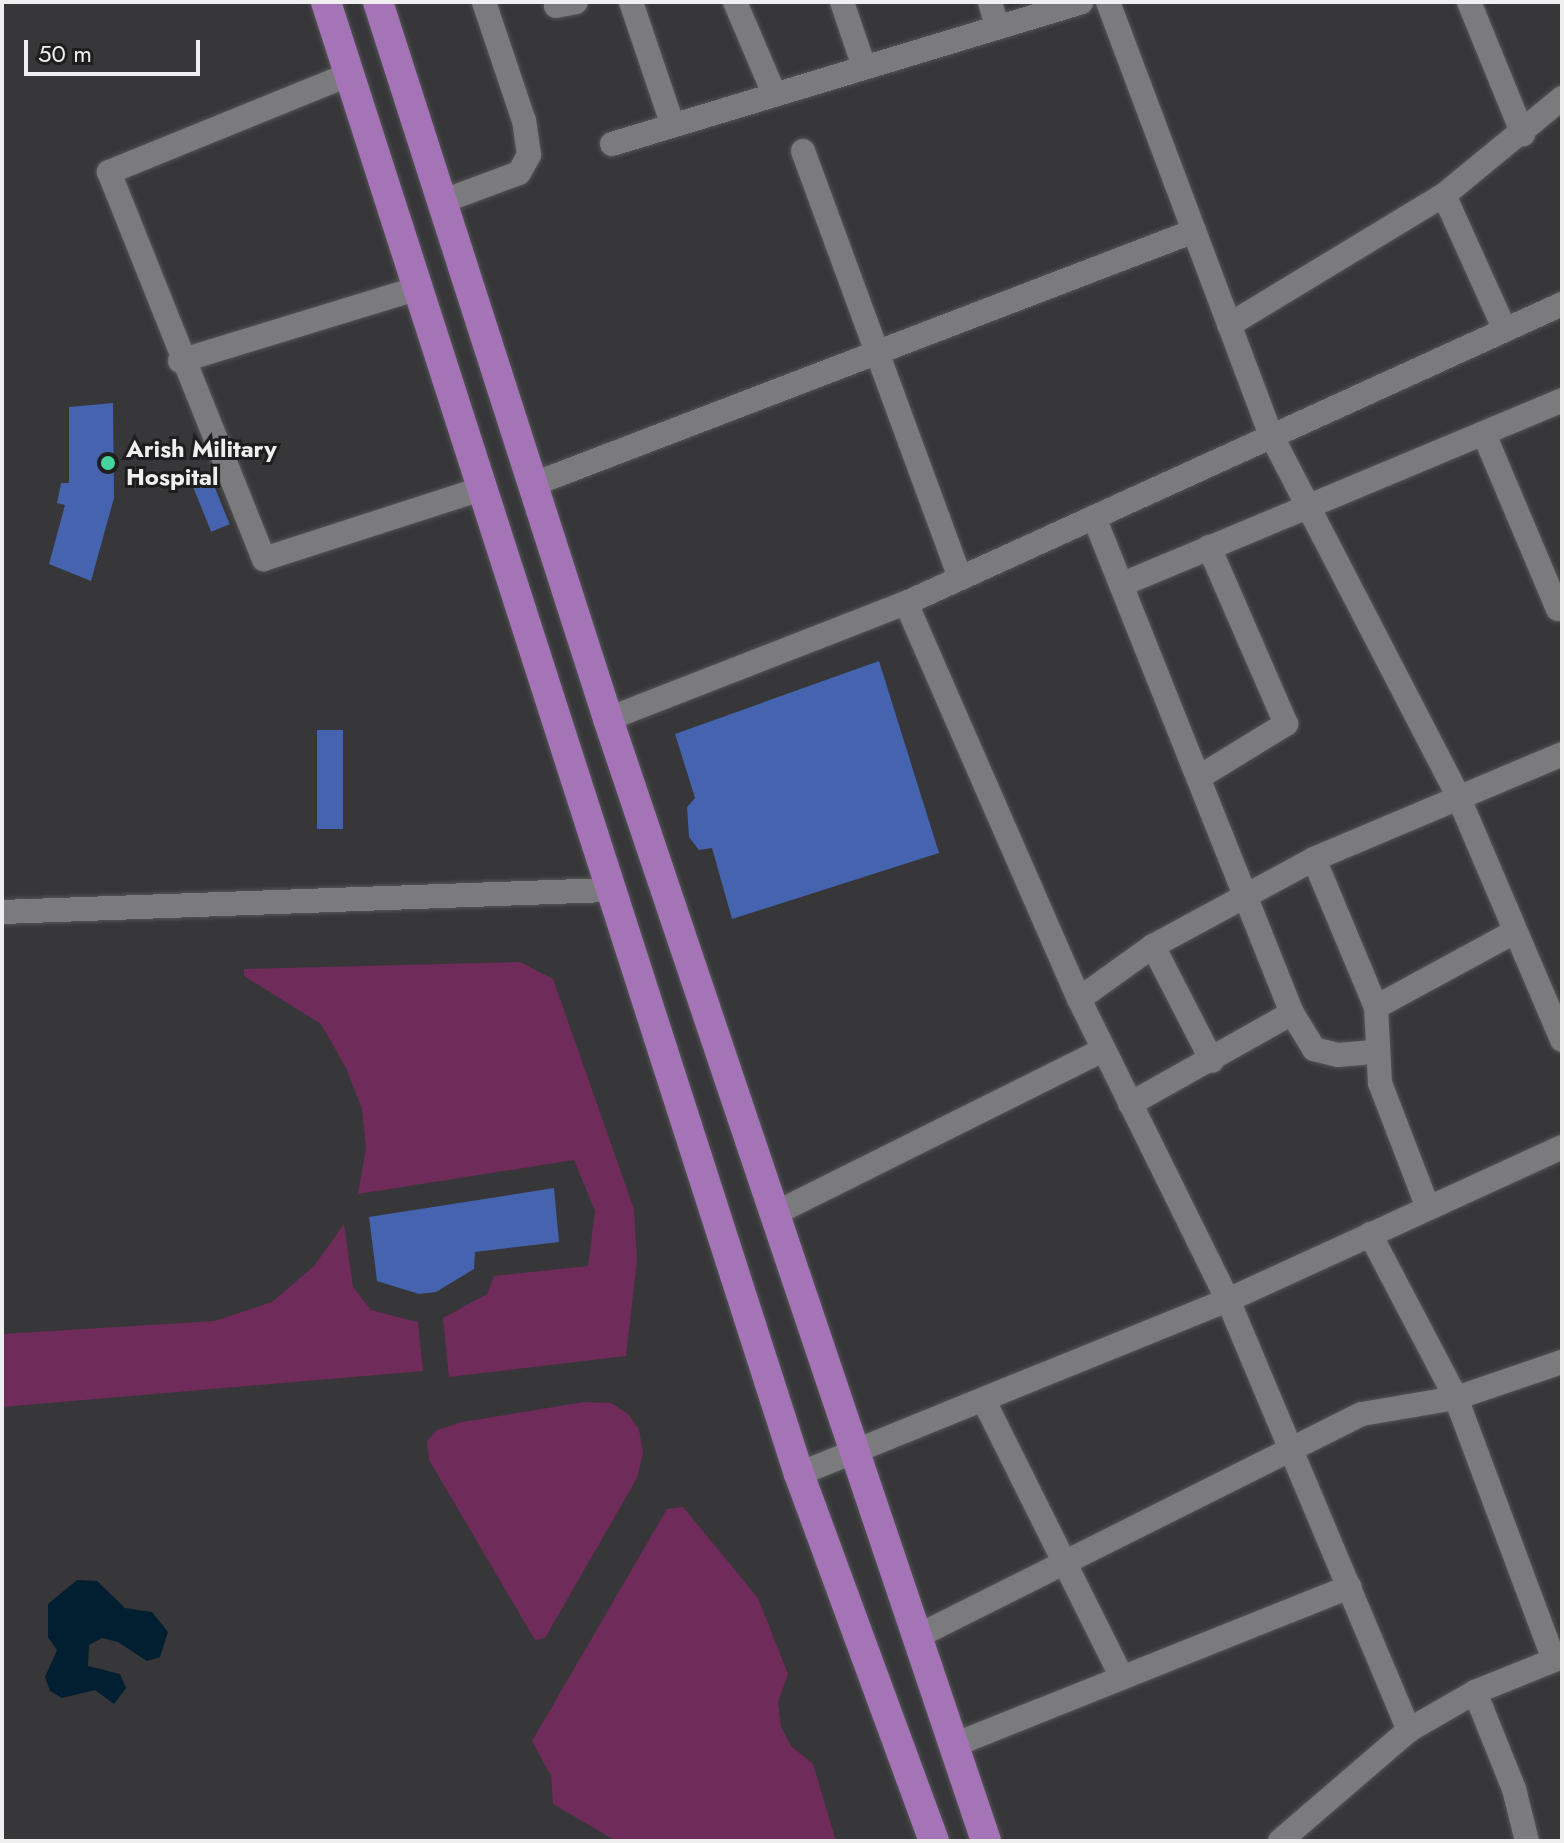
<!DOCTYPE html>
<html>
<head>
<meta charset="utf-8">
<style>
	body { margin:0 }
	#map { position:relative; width:1564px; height:1843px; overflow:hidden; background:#373639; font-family:Jost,sans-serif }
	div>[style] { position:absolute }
	.green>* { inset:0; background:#6f2b59 }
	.water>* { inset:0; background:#021f31 }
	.building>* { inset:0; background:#4563af; transform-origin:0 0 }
	.roads { filter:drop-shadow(0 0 2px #545457) drop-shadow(0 0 2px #545457) }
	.minor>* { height:24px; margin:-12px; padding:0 12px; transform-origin:12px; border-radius:12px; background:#7b7b7e }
	.major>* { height:30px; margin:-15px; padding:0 15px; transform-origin:15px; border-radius:15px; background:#a474b6 }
	.dots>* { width:22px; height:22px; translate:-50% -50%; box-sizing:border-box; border:4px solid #1e1e1f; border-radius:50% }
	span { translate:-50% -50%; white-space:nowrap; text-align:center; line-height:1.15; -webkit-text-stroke:6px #1e1e1f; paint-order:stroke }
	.poi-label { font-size:24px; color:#efeff0; font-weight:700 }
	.left { translate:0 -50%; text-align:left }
	.frame { position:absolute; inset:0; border:4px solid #efeff0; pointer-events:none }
	.scale { position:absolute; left:24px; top:40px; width:176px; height:36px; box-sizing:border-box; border:4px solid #efeff0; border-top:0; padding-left:10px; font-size:24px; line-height:28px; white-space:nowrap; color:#efeff0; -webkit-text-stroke:6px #1e1e1f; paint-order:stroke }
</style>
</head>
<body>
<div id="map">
	<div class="green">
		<div style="clip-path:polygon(520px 962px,553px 979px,634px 1209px,637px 1260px,626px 1356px,449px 1377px,443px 1318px,487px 1294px,494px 1276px,588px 1266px,595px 1211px,574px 1160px,358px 1194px,366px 1148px,362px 1109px,346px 1068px,321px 1024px,244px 976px,244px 969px)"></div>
		<div style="clip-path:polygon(344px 1224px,353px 1287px,371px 1310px,418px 1322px,423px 1371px,2px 1407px,2px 1334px,215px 1321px,272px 1302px,314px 1266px)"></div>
		<div style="clip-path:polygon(584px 1402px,611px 1403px,628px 1414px,639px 1429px,643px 1453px,637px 1478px,545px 1638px,535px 1640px,429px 1460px,427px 1441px,437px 1430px,462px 1422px)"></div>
		<div style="clip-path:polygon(683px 1507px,758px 1598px,788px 1674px,778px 1702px,781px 1727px,791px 1746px,813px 1764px,836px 1841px,616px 1841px,553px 1804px,551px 1776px,532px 1741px,667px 1509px)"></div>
	</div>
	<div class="water">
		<div style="clip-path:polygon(77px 1580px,97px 1581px,125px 1608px,152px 1612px,168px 1632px,160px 1657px,147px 1661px,118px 1642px,102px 1638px,89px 1645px,88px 1666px,120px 1674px,126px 1688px,114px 1704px,95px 1690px,62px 1698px,50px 1691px,45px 1677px,57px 1650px,48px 1637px,48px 1604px)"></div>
	</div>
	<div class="building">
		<div style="clip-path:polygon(113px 403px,114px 498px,91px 581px,49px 564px,65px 505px,57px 503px,61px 483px,69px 483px,69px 407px)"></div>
		<div style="left:211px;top:478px;width:50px;height:20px;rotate:68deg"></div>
		<div style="clip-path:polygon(879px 661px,939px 853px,732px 919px,712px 848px,699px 850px,689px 837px,687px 807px,695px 798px,675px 734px)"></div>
		<div style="left:317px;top:730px;width:26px;height:99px"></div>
		<div style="clip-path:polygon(554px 1188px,559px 1242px,475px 1252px,474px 1269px,436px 1292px,419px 1294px,377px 1281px,369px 1217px)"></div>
	</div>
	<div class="roads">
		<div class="minor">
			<div style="left:631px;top:2px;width:128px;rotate:71.3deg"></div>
			<div style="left:735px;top:2px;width:97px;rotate:66.9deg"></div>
			<div style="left:842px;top:2px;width:65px;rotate:71.3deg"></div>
			<div style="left:990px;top:2px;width:26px;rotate:74deg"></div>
			<div style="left:1108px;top:2px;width:460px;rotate:69.4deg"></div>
			<div style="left:1270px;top:433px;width:409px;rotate:62.6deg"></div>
			<div style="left:1458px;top:796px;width:265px;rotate:66.9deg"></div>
			<div style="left:1469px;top:2px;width:143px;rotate:67.8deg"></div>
			<div style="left:556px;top:6px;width:20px;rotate:-11deg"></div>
			<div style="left:348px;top:75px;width:258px;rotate:157.9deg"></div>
			<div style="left:109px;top:172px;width:417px;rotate:68.2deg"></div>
			<div style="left:264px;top:559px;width:228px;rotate:-17.9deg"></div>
			<div style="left:612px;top:144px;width:490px;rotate:-16.8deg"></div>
			<div style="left:803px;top:151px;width:455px;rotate:69.8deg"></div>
			<div style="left:1444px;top:195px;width:146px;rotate:65.7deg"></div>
			<div style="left:441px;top:202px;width:83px;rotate:-20.4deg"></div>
			<div style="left:519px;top:173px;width:21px;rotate:-61deg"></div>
			<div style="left:529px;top:155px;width:34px;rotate:-98deg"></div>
			<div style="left:524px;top:121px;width:126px;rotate:-108.6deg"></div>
			<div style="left:1229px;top:325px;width:251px;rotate:-31.2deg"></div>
			<div style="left:1444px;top:195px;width:153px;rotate:-39.4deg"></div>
			<div style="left:180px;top:361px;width:247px;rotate:-17deg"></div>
			<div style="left:1484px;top:434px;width:190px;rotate:67.1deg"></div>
			<div style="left:534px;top:484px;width:707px;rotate:-20.97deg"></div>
			<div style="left:1094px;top:517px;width:534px;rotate:68.24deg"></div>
			<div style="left:1292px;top:1013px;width:42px;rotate:58.6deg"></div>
			<div style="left:1314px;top:1049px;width:25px;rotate:14deg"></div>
			<div style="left:1338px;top:1055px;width:38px;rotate:-5deg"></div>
			<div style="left:1123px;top:584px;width:476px;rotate:-22.7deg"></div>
			<div style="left:906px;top:603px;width:432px;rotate:66.4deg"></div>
			<div style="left:1079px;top:999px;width:336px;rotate:63.7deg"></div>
			<div style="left:1228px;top:1300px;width:467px;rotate:67.2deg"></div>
			<div style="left:608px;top:719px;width:320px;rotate:-21.3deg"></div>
			<div style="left:906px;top:603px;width:721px;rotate:-24.5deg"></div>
			<div style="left:1201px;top:776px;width:100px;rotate:-31.5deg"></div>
			<div style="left:1286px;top:724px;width:193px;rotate:-113.5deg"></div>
			<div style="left:1314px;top:859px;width:160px;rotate:67.3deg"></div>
			<div style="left:1376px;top:1007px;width:76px;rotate:87deg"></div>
			<div style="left:1380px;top:1083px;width:134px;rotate:69deg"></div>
			<div style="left:2px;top:912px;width:607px;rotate:-2.08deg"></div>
			<div style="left:1153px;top:946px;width:129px;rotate:62.8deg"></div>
			<div style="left:1079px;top:999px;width:91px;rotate:-35.6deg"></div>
			<div style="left:1153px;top:946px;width:183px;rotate:-28.4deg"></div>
			<div style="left:1314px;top:859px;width:269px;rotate:-22.9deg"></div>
			<div style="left:1376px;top:1007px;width:157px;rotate:-28.5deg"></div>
			<div style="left:1130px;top:1104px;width:186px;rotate:-29.3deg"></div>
			<div style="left:776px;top:1213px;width:365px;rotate:-26.5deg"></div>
			<div style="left:1370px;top:1234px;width:185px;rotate:62.3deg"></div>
			<div style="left:1456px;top:1398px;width:278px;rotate:69.5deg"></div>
			<div style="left:985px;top:1403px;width:305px;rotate:63.5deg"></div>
			<div style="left:799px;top:1474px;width:463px;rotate:-22.1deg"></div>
			<div style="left:1228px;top:1300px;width:367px;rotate:-24.6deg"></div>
			<div style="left:918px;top:1636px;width:496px;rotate:-26.6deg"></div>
			<div style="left:1362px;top:1414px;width:95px;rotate:-9.7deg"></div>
			<div style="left:1456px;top:1398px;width:112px;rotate:-18.8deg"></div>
			<div style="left:1475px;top:1692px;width:105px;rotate:68.1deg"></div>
			<div style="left:1514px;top:1789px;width:54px;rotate:76deg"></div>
			<div style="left:954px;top:1745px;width:426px;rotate:-21.8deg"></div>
			<div style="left:1280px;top:1841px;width:170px;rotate:-40.7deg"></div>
			<div style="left:1409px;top:1730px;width:76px;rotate:-29.9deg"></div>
			<div style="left:1475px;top:1692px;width:94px;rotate:-21.9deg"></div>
		</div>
		<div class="major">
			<div style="left:326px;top:2px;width:1546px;rotate:72.19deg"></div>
			<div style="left:799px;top:1474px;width:391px;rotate:69.8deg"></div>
			<div style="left:378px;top:2px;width:753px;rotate:72.21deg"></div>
			<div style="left:608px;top:719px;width:1184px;rotate:71.38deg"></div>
		</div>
	</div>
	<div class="dots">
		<div style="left:108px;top:463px;background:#43d4a0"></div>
	</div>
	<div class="poi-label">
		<span class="left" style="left:126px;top:463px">Arish Military<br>Hospital</span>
	</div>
	<div class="frame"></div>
	<div class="scale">50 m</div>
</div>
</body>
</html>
